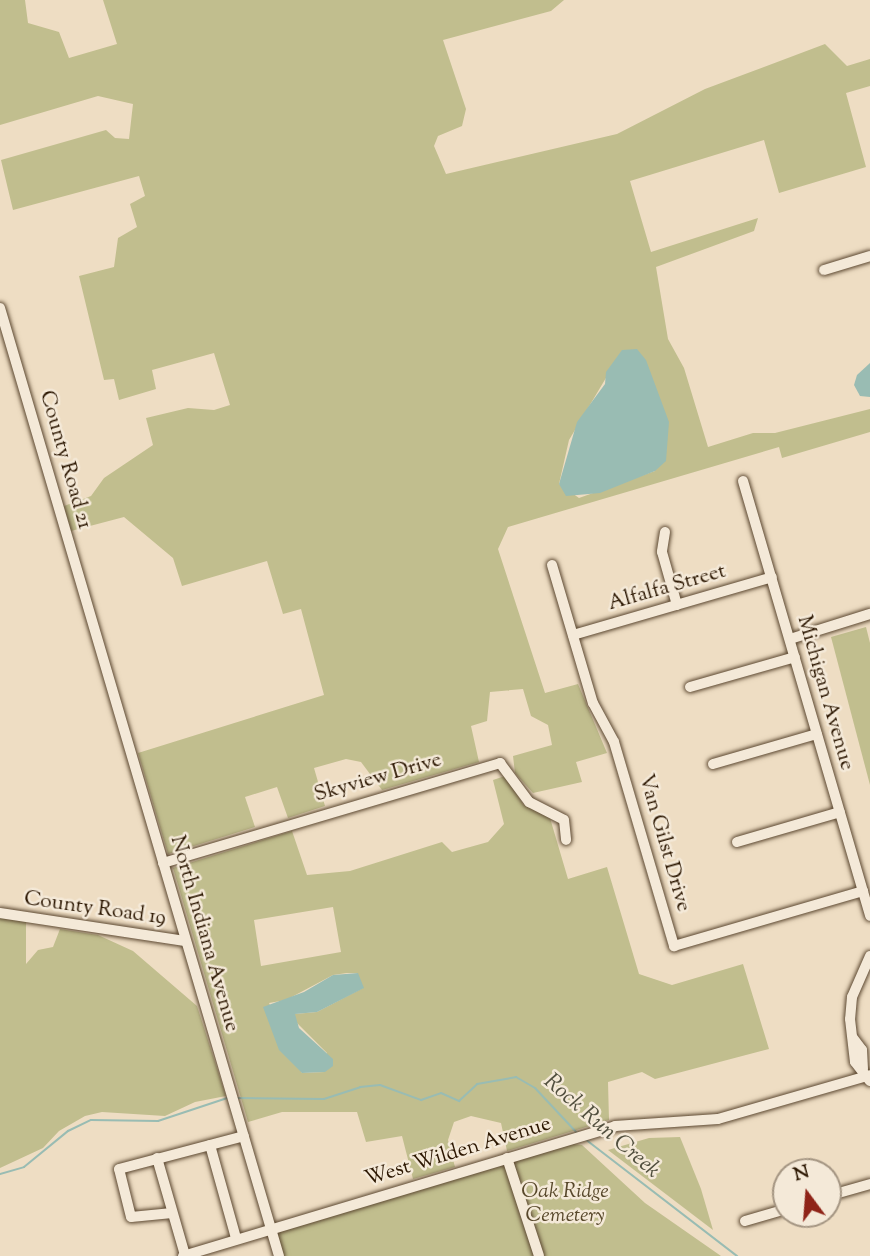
<!DOCTYPE html>
<html>
<head>
<meta charset="utf-8">
<style>
	body { margin:0 }
	#map { position:relative; width:870px; height:1256px; overflow:hidden; background:#eeddc3; font-family:"Sorts Mill Goudy",serif }
	div>[style] { position:absolute }
	.green>* { inset:0; background:#c1be8e }
	.water>* { inset:0; background:#99bcb3 }
	.stream>* { height:2px; margin:-1px; padding:0 1px; transform-origin:1px; border-radius:1px; background:#99bcb3 }
	.roads { filter:drop-shadow(0 0 2px #5c4831) drop-shadow(0 0 2px #5c4831) }
	.minor>* { height:10px; margin:-5px; padding:0 5px; transform-origin:5px; border-radius:5px; background:#f4e9d8 }
	span { translate:-50% -50%; white-space:nowrap; text-align:center; line-height:1.15; -webkit-text-stroke:5px #f4e9d8; paint-order:stroke }
	.street-label { font-size:21px; color:#2b1600 }
	.park-label { font-size:21px; color:#58482b; font-style:italic }
	.water-label { font-size:23px; color:#52503f; font-style:italic }
	.north { position:absolute; left:772px; top:1158px; width:70px; height:70px; box-sizing:border-box; background:#f4e9d8; border:2px solid #a49582; border-radius:50%; rotate:344deg; font-size:19px; font-weight:700; line-height:28px; text-align:center; color:#2b1600 }
	.north::after { content:''; display:block; margin:auto; width:24px; height:32px; background:#8f2418; clip-path:polygon(50% 0,100% 100%,50% 72%,0 100%) }
</style>
</head>
<body>
<div id="map">
	<div class="green">
		<div style="clip-path:polygon(evenodd,0 0,25px 0,28px 23px,59px 32px,69px 58px,117px 44px,103px 0,564px 0,551px 11px,443px 40px,466px 109px,462px 126px,438px 136px,434px 146px,446px 174px,617px 134px,705px 89px,825px 44px,847px 66px,870px 59px,870px 86px,846px 93px,866px 167px,779px 193px,764px 140px,630px 181px,651px 252px,758px 218px,754px 231px,656px 267px,668px 339px,684px 368px,708px 447px,753px 433px,775px 433px,870px 409px,870px 432px,782px 458px,779px 447px,508px 527px,498px 549px,545px 693px,578px 684px,607px 753px,576px 762px,582px 782px,533px 793px,515px 773px,513px 756px,552px 745px,548px 725px,531px 716px,523px 689px,490px 692px,487px 721px,471px 726px,479px 762px,382px 790px,361px 762px,346px 759px,314px 768px,325px 806px,288px 818px,277px 787px,245px 797px,255px 827px,168px 854px,138px 753px,324px 695px,301px 609px,283px 614px,267px 561px,182px 586px,173px 558px,124px 517px,71px 531px,64px 506px,91px 496px,104px 478px,153px 445px,146px 418px,188px 408px,214px 410px,230px 405px,214px 353px,152px 370px,156px 389px,119px 400px,114px 379px,104px 380px,79px 276px,114px 267px,118px 238px,137px 227px,130px 204px,145px 196px,139px 176px,13px 210px,1px 160px,106px 130px,115px 138px,129px 139px,133px 104px,98px 96px,0 125px,0 0,622px 351px,655px 471px,579px 498px,559px 484px,569px 440px,622px 351px)"></div>
		<div style="clip-path:polygon(866px 627px,870px 643px,870px 785px,831px 637px)"></div>
		<div style="clip-path:polygon(evenodd,505px 776px,523px 804px,550px 818px,568px 879px,607px 867px,639px 974px,672px 985px,743px 964px,769px 1049px,655px 1079px,642px 1072px,608px 1082px,609px 1120px,507px 1151px,501px 1123px,471px 1116px,454px 1122px,448px 1140px,455px 1167px,413px 1179px,402px 1136px,366px 1142px,357px 1112px,282px 1112px,248px 1122px,173px 868px,292px 831px,307px 875px,350px 871px,442px 842px,452px 852px,488px 842px,504px 824px,493px 780px,505px 776px,333px 907px,341px 952px,261px 966px,254px 920px,333px 907px,505px 776px,347px 973px,357px 973px,363px 988px,317px 1012px,295px 1014px,292px 1018px,327px 1053px,325px 1072px,302px 1073px,269px 1003px,286px 1000px,333px 975px,347px 973px)"></div>
		<div style="clip-path:polygon(0 913px,26px 920px,26px 964px,38px 950px,53px 947px,60px 929px,98px 935px,133px 951px,197px 1006px,226px 1096px,195px 1102px,165px 1116px,102px 1112px,85px 1116px,59px 1131px,43px 1148px,0 1168px)"></div>
		<div style="clip-path:polygon(680px 1137px,701px 1189px,713px 1230px,608px 1150px,649px 1138px)"></div>
		<div style="clip-path:polygon(573px 1144px,582px 1145px,645px 1203px,721px 1256px,282px 1256px,277px 1235px,280px 1230px)"></div>
	</div>
	<div class="water">
		<div style="clip-path:polygon(637px 349px,646px 360px,669px 422px,666px 461px,655px 471px,600px 493px,566px 496px,559px 484px,577px 422px,605px 384px,606px 372px,622px 350px)"></div>
		<div style="clip-path:polygon(870px 363px,870px 397px,860px 396px,854px 385px,857px 375px)"></div>
		<div style="clip-path:polygon(358px 973px,364px 988px,317px 1012px,295px 1014px,299px 1028px,333px 1059px,333px 1066px,325px 1072px,302px 1073px,279px 1050px,263px 1007px,304px 992px,333px 975px)"></div>
	</div>
	<div class="stream">
		<div style="left:236px;top:1098px;width:88px;rotate:0.7deg"></div>
		<div style="left:324px;top:1099px;width:38px;rotate:-18deg"></div>
		<div style="left:360px;top:1087px;width:20px;rotate:-6deg"></div>
		<div style="left:380px;top:1085px;width:44px;rotate:20.1deg"></div>
		<div style="left:421px;top:1100px;width:21px;rotate:-19deg"></div>
		<div style="left:441px;top:1093px;width:20px;rotate:24deg"></div>
		<div style="left:459px;top:1101px;width:25px;rotate:-43deg"></div>
		<div style="left:477px;top:1084px;width:40px;rotate:-10deg"></div>
		<div style="left:516px;top:1077px;width:22px;rotate:30deg"></div>
		<div style="left:535px;top:1088px;width:63px;rotate:46.9deg"></div>
		<div style="left:585px;top:1139px;width:192px;rotate:37.6deg"></div>
		<div style="left:0;top:1174px;width:25px;rotate:-16deg"></div>
		<div style="left:24px;top:1167px;width:57px;rotate:-39.3deg"></div>
		<div style="left:68px;top:1131px;width:25px;rotate:-26deg"></div>
		<div style="left:91px;top:1120px;width:67px;rotate:0.9deg"></div>
		<div style="left:158px;top:1121px;width:73px;rotate:-18.4deg"></div>
	</div>
	<div class="roads">
		<div class="minor">
			<div style="left:824px;top:270px;width:48px;rotate:-16.9deg"></div>
			<div style="left:0;top:308px;width:988px;rotate:73.6deg"></div>
			<div style="left:743px;top:481px;width:453px;rotate:73.7deg"></div>
			<div style="left:665px;top:532px;width:20px;rotate:99deg"></div>
			<div style="left:662px;top:552px;width:55px;rotate:74.2deg"></div>
			<div style="left:552px;top:565px;width:144px;rotate:73.5deg"></div>
			<div style="left:593px;top:703px;width:44px;rotate:61.7deg"></div>
			<div style="left:614px;top:742px;width:213px;rotate:73.6deg"></div>
			<div style="left:674px;top:946px;width:197px;rotate:-16.2deg"></div>
			<div style="left:573px;top:635px;width:207px;rotate:-16.2deg"></div>
			<div style="left:790px;top:639px;width:84px;rotate:-17.4deg"></div>
			<div style="left:690px;top:687px;width:109px;rotate:-15.9deg"></div>
			<div style="left:713px;top:764px;width:108px;rotate:-16.1deg"></div>
			<div style="left:737px;top:842px;width:107px;rotate:-16.2deg"></div>
			<div style="left:163px;top:863px;width:352px;rotate:-16.5deg"></div>
			<div style="left:500px;top:763px;width:49px;rotate:53.4deg"></div>
			<div style="left:529px;top:802px;width:39px;rotate:27deg"></div>
			<div style="left:564px;top:820px;width:20px;rotate:84deg"></div>
			<div style="left:0;top:913px;width:187px;rotate:8.6deg"></div>
			<div style="left:870px;top:956px;width:45px;rotate:113.7deg"></div>
			<div style="left:852px;top:997px;width:22px;rotate:95deg"></div>
			<div style="left:850px;top:1019px;width:43px;rotate:83.4deg"></div>
			<div style="left:855px;top:1062px;width:24px;rotate:52deg"></div>
			<div style="left:853px;top:1038px;width:15px;rotate:53deg"></div>
			<div style="left:862px;top:1050px;width:19px;rotate:87deg"></div>
			<div style="left:210px;top:1145px;width:97px;rotate:74.4deg"></div>
			<div style="left:157px;top:1158px;width:101px;rotate:73.9deg"></div>
			<div style="left:507px;top:1158px;width:103px;rotate:71.9deg"></div>
			<div style="left:828px;top:1196px;width:44px;rotate:-15.9deg"></div>
			<div style="left:172px;top:1213px;width:41px;rotate:174.4deg"></div>
			<div style="left:131px;top:1217px;width:49px;rotate:-104deg"></div>
			<div style="left:119px;top:1169px;width:129px;rotate:-14.8deg"></div>
			<div style="left:745px;top:1221px;width:43px;rotate:-16.3deg"></div>
			<div style="left:183px;top:1256px;width:451px;rotate:-16.7deg"></div>
			<div style="left:615px;top:1126px;width:103px;rotate:-3.9deg"></div>
			<div style="left:718px;top:1119px;width:158px;rotate:-16.1deg"></div>
		</div>
	</div>
	<div class="street-label">
		<span style="left:65px;top:460px;rotate:74deg">County Road 21</span>
		<span style="left:667px;top:588px;rotate:-16deg">Alfalfa Street</span>
		<span style="left:825px;top:693px;rotate:74deg">Michigan Avenue</span>
		<span style="left:378px;top:778px;rotate:-16deg">Skyview Drive</span>
		<span style="left:664px;top:843px;rotate:74deg">Van Gilst Drive</span>
		<span style="left:95px;top:909px;rotate:8deg">County Road 19</span>
		<span style="left:204px;top:934px;rotate:74deg">North Indiana Avenue</span>
		<span style="left:458px;top:1152px;rotate:-17deg">West Wilden Avenue</span>
	</div>
	<div class="park-label">
		<span style="left:565px;top:1204px">Oak Ridge<br>Cemetery</span>
	</div>
	<div class="water-label">
		<span style="left:601px;top:1127px;rotate:41deg">Rock Run Creek</span>
	</div>
	<div class="north">N</div>
</div>
</body>
</html>
